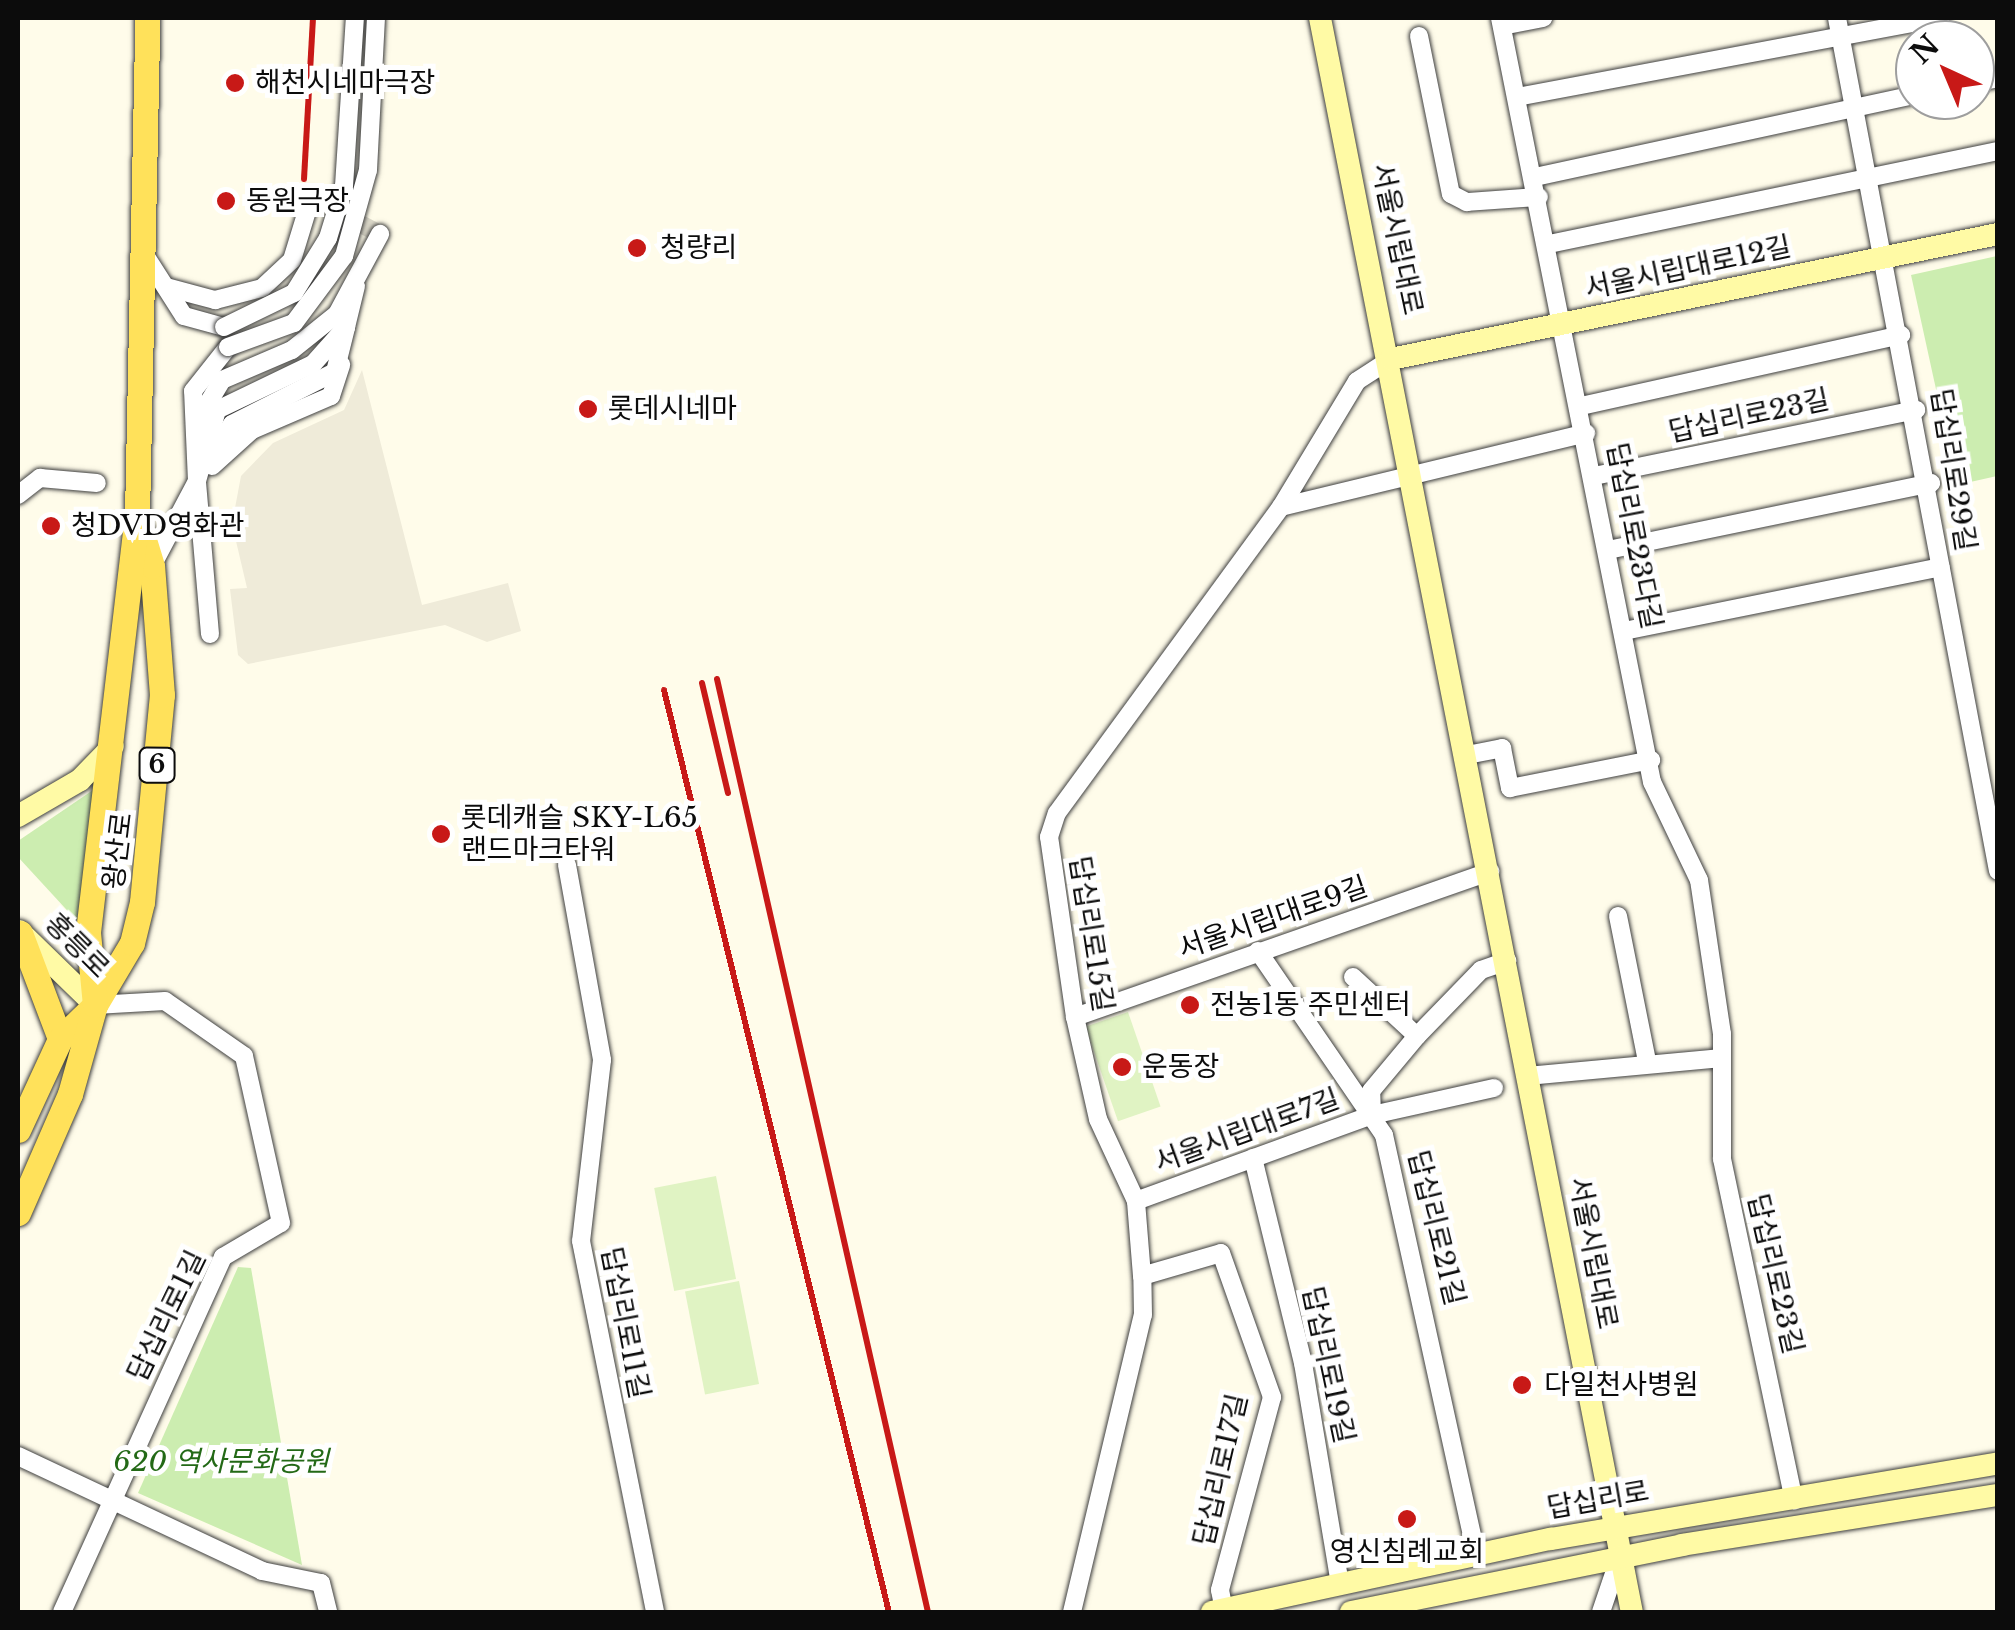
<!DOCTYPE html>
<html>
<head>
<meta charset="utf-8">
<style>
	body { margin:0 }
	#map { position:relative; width:2015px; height:1630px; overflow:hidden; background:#fffcea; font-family:"Libre Baskerville","Noto Sans KR",serif }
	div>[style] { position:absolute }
	.green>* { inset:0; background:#ccedb0 }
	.pitch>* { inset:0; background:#e0f3c3; transform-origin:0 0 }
	.plaza>* { inset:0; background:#efebd9 }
	.street-tunnel>* { height:18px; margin-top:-9px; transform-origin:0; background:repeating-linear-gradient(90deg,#dbd8c9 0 18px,transparent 0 27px) }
	.roads { filter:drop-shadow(0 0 2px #3f3f3f) drop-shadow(0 0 2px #3f3f3f) }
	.street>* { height:18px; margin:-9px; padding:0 9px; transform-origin:9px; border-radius:9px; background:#fff }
	.secondary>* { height:22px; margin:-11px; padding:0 11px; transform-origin:11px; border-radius:11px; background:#fffaa5 }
	.primary>* { height:25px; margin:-12.5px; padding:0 12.5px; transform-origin:12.5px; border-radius:12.5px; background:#ffe15a }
	.rail>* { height:6px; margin:-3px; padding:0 3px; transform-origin:3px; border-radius:3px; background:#c81917 }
	.bridges { filter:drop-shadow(0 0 2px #3f3f3f) drop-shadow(0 0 2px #3f3f3f) }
	.street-bridge>* { height:18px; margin:-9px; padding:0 9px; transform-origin:9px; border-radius:9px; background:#fff }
	.dots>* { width:28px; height:28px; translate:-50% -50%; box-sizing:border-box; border:5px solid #fff; border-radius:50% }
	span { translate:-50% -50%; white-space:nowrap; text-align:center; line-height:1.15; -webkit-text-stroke:10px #fff; paint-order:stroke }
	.shield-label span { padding:2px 8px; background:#fff; border:2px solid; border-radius:8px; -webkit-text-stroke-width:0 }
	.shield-label { font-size:25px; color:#0c0c0c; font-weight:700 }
	.poi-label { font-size:28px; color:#0c0c0c }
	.left { translate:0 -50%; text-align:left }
	.street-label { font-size:28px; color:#0c0c0c }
	.park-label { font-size:28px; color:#236916; font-style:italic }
	.frame { position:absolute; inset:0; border:20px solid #0c0c0c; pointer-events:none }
	.north { position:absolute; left:1895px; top:20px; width:100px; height:100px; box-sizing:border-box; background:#fff; border:2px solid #9e9e9e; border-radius:50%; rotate:316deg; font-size:28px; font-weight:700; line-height:40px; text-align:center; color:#0c0c0c }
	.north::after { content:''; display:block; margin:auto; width:35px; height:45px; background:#c81917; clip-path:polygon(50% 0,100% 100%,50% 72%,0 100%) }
</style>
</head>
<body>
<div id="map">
	<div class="green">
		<div style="clip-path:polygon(1997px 256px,1997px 476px,1957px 485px,1911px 275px)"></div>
		<div style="clip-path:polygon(99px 786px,80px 918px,76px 920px,18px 857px,18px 841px)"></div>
		<div style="clip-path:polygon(238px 1267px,251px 1268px,302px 1565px,138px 1493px)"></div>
	</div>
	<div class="pitch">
		<div style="left:1128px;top:1012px;width:100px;height:45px;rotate:71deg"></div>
		<div style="left:716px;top:1176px;width:105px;height:63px;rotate:79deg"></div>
		<div style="left:739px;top:1281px;width:105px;height:55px;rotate:79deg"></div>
	</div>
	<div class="plaza">
		<div style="clip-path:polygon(362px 370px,422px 605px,508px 583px,521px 631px,487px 642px,445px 625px,248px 664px,238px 655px,230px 589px,247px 588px,232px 524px,241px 476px,273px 443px,344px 410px)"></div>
	</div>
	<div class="street-tunnel">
		<div style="left:311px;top:198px;width:78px;rotate:27.6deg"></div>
	</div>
	<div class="roads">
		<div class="street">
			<div style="left:1500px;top:18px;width:779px;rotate:78.75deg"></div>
			<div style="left:1652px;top:782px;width:109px;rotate:64.4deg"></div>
			<div style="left:1699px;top:880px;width:156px;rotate:81.5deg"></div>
			<div style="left:1722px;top:1034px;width:125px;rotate:90deg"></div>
			<div style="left:1722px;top:1159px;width:349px;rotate:78.1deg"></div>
			<div style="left:1837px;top:18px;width:868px;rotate:79.31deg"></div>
			<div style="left:1502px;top:26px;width:42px;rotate:-11deg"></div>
			<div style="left:1419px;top:36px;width:161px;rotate:78.6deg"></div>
			<div style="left:1451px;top:194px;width:18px;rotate:27deg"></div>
			<div style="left:1467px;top:202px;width:72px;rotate:-4deg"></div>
			<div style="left:1975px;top:83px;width:24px;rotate:-12deg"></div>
			<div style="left:1517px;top:97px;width:431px;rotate:-10.6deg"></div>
			<div style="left:1535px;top:177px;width:389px;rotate:-12.2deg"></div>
			<div style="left:1549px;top:244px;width:459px;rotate:-11.7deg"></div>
			<div style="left:143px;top:252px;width:76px;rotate:57.4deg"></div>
			<div style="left:184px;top:316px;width:41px;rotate:15.4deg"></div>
			<div style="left:166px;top:287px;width:51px;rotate:14.9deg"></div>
			<div style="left:215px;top:300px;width:49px;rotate:-14.3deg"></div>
			<div style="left:262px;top:288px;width:41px;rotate:-43deg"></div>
			<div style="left:292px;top:260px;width:65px;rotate:-73deg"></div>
			<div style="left:1581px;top:406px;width:328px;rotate:-12.5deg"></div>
			<div style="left:195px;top:425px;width:52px;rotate:-59deg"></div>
			<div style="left:222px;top:380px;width:76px;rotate:-23.2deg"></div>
			<div style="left:292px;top:350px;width:58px;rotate:-38.7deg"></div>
			<div style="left:337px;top:314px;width:91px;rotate:-61.7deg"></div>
			<div style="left:212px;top:454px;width:36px;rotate:-56deg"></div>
			<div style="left:232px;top:424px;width:115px;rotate:-26.8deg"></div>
			<div style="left:335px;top:372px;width:45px;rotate:-76deg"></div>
			<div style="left:212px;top:466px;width:54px;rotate:-42deg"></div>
			<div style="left:252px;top:430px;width:86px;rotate:-23.3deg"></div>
			<div style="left:331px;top:396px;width:33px;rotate:-72deg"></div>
			<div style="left:1594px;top:476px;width:329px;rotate:-11.6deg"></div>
			<div style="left:18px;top:495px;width:28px;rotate:-38deg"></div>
			<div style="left:40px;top:478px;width:57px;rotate:5deg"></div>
			<div style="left:1281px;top:507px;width:314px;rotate:-13.6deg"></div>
			<div style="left:1608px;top:550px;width:330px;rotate:-11.7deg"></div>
			<div style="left:152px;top:566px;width:96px;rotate:-62.1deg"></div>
			<div style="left:197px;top:481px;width:90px;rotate:-92.5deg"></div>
			<div style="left:193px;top:391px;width:56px;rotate:-51.5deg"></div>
			<div style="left:1624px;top:631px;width:323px;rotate:-11.4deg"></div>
			<div style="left:210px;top:634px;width:154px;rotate:-94.9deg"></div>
			<div style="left:197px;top:481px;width:74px;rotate:-74.3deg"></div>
			<div style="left:217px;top:410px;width:106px;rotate:-25.6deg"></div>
			<div style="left:313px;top:364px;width:50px;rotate:-48.3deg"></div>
			<div style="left:346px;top:327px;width:42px;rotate:-76.3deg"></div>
			<div style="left:1467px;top:755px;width:36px;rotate:-11deg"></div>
			<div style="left:1502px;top:748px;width:41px;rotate:78.7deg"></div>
			<div style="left:1510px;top:788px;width:144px;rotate:-11.2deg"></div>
			<div style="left:567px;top:865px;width:198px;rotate:79.8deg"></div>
			<div style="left:602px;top:1060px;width:182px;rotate:96.6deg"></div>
			<div style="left:581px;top:1241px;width:378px;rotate:78.7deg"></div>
			<div style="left:1618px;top:916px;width:148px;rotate:78.7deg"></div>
			<div style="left:1258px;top:951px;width:223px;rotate:55.6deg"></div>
			<div style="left:1384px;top:1135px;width:430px;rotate:77.6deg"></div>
			<div style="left:1353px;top:977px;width:87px;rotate:42.7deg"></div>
			<div style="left:1075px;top:1017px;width:440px;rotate:-19.3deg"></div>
			<div style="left:1528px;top:1076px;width:194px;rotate:-5.3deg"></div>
			<div style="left:1372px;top:1115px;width:24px;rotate:-92deg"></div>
			<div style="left:1371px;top:1091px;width:72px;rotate:-50.1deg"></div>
			<div style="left:1417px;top:1036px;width:92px;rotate:-45.9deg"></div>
			<div style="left:1481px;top:970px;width:28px;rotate:-19deg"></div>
			<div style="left:1253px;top:1158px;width:211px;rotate:76.3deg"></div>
			<div style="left:1303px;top:1363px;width:225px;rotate:80.5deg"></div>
			<div style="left:1136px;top:1201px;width:251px;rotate:-20deg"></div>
			<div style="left:1372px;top:1115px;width:125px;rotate:-12.5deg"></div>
			<div style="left:1142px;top:1276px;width:82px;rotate:-16.2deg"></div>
			<div style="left:1221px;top:1253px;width:153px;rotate:70.5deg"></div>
			<div style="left:1272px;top:1397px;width:200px;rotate:105.1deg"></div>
			<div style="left:1220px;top:1590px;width:20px;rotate:79deg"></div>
			<div style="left:18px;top:1456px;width:270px;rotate:25.2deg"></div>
			<div style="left:262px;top:1571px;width:60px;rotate:11.5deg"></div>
			<div style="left:321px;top:1583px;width:30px;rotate:76deg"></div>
			<div style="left:62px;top:1612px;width:390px;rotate:-65.6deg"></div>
			<div style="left:223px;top:1257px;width:67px;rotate:-30.4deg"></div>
			<div style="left:281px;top:1223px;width:171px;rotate:-102.5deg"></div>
			<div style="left:244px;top:1056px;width:96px;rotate:-145.2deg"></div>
			<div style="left:165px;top:1001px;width:70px;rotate:176.7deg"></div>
			<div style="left:1072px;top:1612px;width:305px;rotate:-76.6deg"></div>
			<div style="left:1143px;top:1315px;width:39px;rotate:-91deg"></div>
			<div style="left:1142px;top:1276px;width:75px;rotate:-94.6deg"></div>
			<div style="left:1136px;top:1201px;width:90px;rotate:-114.9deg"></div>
			<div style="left:1098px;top:1119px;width:105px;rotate:-102.7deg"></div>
			<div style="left:1075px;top:1017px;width:182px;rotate:-98.2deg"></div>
			<div style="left:1049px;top:837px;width:25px;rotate:-72deg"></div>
			<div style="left:1057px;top:813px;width:379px;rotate:-53.8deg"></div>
			<div style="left:1281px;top:507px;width:147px;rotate:-58.9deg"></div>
			<div style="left:1357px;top:381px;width:40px;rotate:-32.9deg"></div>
			<div style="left:1601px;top:1612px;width:59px;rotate:-71.3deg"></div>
		</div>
		<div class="secondary">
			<div style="left:1320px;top:18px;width:1624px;rotate:78.93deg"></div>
			<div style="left:1391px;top:359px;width:620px;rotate:-11.64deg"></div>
			<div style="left:18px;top:816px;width:72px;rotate:-30.1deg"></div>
			<div style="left:80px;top:780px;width:47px;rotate:-45.9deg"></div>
			<div style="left:19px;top:931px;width:106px;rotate:44.2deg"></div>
			<div style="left:1212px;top:1612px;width:347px;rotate:-12.2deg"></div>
			<div style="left:1551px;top:1539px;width:453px;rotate:-9.6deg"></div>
			<div style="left:1351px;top:1612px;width:338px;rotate:-11.4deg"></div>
			<div style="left:1682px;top:1545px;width:320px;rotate:-9deg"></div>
		</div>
		<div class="primary">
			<div style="left:20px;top:933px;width:113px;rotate:69.3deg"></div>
			<div style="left:18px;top:1130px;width:100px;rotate:-65.2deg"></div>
			<div style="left:60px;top:1039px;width:49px;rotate:-44.2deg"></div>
			<div style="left:95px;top:1005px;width:72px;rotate:-59.2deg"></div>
			<div style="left:132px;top:943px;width:42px;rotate:-76.3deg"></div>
			<div style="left:142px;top:902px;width:208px;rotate:-84.5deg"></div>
			<div style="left:162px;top:695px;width:129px;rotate:-94.4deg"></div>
			<div style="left:152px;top:566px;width:48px;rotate:-106.9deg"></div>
			<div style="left:18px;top:1213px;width:130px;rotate:-66.4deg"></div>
			<div style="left:70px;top:1094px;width:92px;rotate:-74.3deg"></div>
			<div style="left:95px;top:1005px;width:73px;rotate:-95.5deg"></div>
			<div style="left:88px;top:932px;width:420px;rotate:-83.3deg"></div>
			<div style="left:137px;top:515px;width:497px;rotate:-88.8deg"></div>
		</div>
	</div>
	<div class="rail">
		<div style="left:304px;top:179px;width:161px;rotate:-86.8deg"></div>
		<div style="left:717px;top:679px;width:957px;rotate:77.26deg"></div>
		<div style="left:702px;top:683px;width:113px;rotate:76.7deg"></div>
		<div style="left:664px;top:690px;width:949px;rotate:76.29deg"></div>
	</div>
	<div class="bridges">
		<div class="street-bridge">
			<div style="left:224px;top:327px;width:78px;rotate:-25.9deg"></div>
			<div style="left:294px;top:293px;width:65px;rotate:-58.3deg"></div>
			<div style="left:328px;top:238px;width:54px;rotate:-72.9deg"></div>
			<div style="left:344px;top:186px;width:168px;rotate:-86.3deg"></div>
			<div style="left:228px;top:347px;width:70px;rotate:-20deg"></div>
			<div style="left:294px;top:323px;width:84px;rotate:-53.3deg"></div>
			<div style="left:344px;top:256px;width:89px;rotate:-74.4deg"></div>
			<div style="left:368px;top:170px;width:152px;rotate:-87deg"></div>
		</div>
	</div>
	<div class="dots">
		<div style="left:235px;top:83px;background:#c81917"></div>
		<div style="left:226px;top:201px;background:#c81917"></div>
		<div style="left:637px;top:248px;background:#c81917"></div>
		<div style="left:588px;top:409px;background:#c81917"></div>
		<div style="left:51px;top:526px;background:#c81917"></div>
		<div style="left:441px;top:834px;background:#c81917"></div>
		<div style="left:1190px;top:1005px;background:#c81917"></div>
		<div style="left:1122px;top:1067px;background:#c81917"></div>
		<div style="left:1522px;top:1385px;background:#c81917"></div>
		<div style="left:1407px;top:1519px;background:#c81917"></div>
	</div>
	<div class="shield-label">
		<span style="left:157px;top:765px">6</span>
	</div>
	<div class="poi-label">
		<span class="left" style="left:255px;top:83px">해천시네마극장</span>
		<span class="left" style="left:246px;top:201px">동원극장</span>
		<span class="left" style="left:660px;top:248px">청량리</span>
		<span class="left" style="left:608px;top:409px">롯데시네마</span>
		<span class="left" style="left:71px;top:526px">청DVD영화관</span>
		<span class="left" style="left:461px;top:834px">롯데캐슬 SKY-L65<br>랜드마크타워</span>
		<span class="left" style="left:1210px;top:1005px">전농1동 주민센터</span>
		<span class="left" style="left:1142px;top:1067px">운동장</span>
		<span class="left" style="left:1544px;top:1385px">다일천사병원</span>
		<span style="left:1407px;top:1552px">영신침례교회</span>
	</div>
	<div class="street-label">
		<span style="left:1397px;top:239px;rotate:78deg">서울시립대로</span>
		<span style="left:1688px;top:268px;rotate:-12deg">서울시립대로12길</span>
		<span style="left:1749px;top:416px;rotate:-12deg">답십리로23길</span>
		<span style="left:1953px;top:470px;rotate:81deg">답십리로29길</span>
		<span style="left:1634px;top:536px;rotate:79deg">답십리로23다길</span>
		<span style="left:118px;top:851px;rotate:-83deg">왕산로</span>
		<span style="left:1273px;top:918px;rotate:-19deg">서울시립대로9길</span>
		<span style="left:1091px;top:934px;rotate:81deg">답십리로15길</span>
		<span style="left:77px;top:946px;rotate:45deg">홍릉로</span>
		<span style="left:1247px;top:1131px;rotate:-20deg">서울시립대로7길</span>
		<span style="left:1436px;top:1228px;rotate:76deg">답십리로21길</span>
		<span style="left:1593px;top:1253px;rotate:79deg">서울시립대로</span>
		<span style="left:1775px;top:1274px;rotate:77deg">답십리로23길</span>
		<span style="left:167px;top:1316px;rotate:-64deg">답십리로1길</span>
		<span style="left:625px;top:1323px;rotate:79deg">답십리로11길</span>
		<span style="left:1328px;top:1365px;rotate:78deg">답십리로19길</span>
		<span style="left:1221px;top:1470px;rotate:-77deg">답십리로17길</span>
		<span style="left:1598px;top:1500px;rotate:-10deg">답십리로</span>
	</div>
	<div class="park-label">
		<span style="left:221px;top:1462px">620 역사문화공원</span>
	</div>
	<div class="frame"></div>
	<div class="north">N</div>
</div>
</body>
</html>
